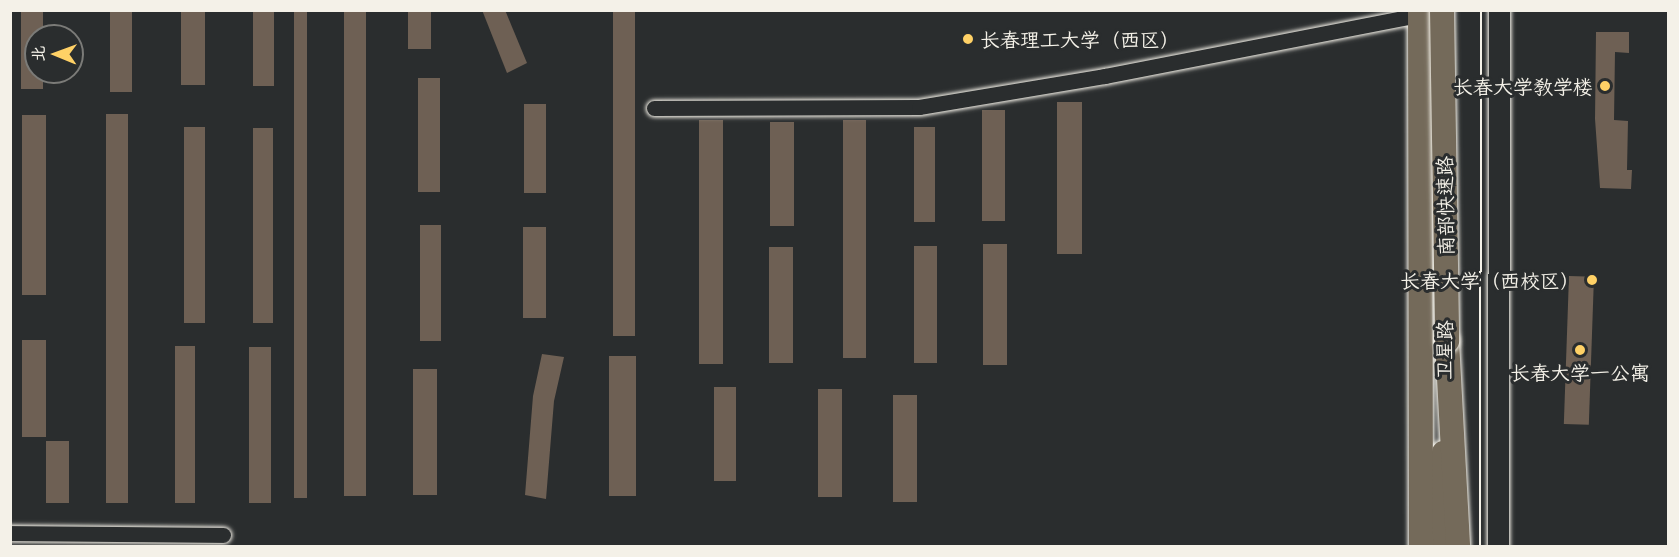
<!DOCTYPE html>
<html>
<head>
<meta charset="utf-8">
<style>
	body { margin:0 }
	#map { position:relative; width:1679px; height:557px; overflow:hidden; background:#2a2d2e; font-family:"Patrick Hand","LXGW WenKai TC",sans-serif }
	div>[style] { position:absolute }
	.building>* { inset:0; background:#6e6054; transform-origin:0 0 }
	.roads { filter:drop-shadow(0 0 2px #f4f1e8) drop-shadow(0 0 2px #f4f1e8) }
	.minor>* { height:15px; margin:-7.5px; padding:0 7.5px; transform-origin:7.5px; border-radius:7.5px; background:#2a2d2e }
	.secondary>* { height:21px; margin:-10.5px; padding:0 10.5px; transform-origin:10.5px; border-radius:10.5px; background:#2a2d2e }
	.primary>* { height:22px; margin:-11px; padding:0 11px; transform-origin:11px; border-radius:11px; background:#746a5a }
	.trunk>* { height:24px; margin:-12px; padding:0 12px; transform-origin:12px; border-radius:12px; background:#746a5a }
	.tram>* { height:1.5px; margin:-0.75px; padding:0 0.75px; transform-origin:0.75px; border-radius:0.75px; background:#f4f1e8 }
	.bridges { filter:drop-shadow(0 0 2px #f4f1e8) drop-shadow(0 0 2px #f4f1e8) }
	.trunk-bridge>* { height:24px; margin:-12px; padding:0 12px; transform-origin:12px; border-radius:12px; background:#746a5a }
	.dots>* { width:16px; height:16px; translate:-50% -50%; box-sizing:border-box; border:3px solid #2a2d2e; border-radius:50% }
	span { translate:-50% -50%; white-space:nowrap; text-align:center; line-height:1.15; -webkit-text-stroke:6px #2a2d2e; paint-order:stroke }
	.poi-label { font-size:20px; color:#f4f1e8 }
	.left { translate:0 -50%; text-align:left }
	.right { translate:-100% -50%; text-align:right }
	.street-label { font-size:20px; color:#f4f1e8 }
	.frame { position:absolute; inset:0; border:12px solid #f4f1e8; pointer-events:none }
	.north { position:absolute; left:24px; top:24px; width:60px; height:60px; box-sizing:border-box; background:#2a2d2e; border:2px solid #7b7b78; border-radius:50%; rotate:271deg; font-size:16px; font-weight:700; line-height:24px; text-align:center; color:#f4f1e8 }
	.north::after { content:''; display:block; margin:auto; width:21px; height:27px; background:#ffd166; clip-path:polygon(50% 0,100% 100%,50% 72%,0 100%) }
</style>
</head>
<body>
<div id="map">
	<div class="building">
		<div style="clip-path:polygon(21px 10px,43px 10px,43px 36px,36px 36px,36px 72px,43px 72px,43px 89px,21px 89px)"></div>
		<div style="left:110px;top:10px;width:22px;height:82px"></div>
		<div style="left:181px;top:10px;width:24px;height:75px"></div>
		<div style="left:253px;top:10px;width:21px;height:76px"></div>
		<div style="left:294px;top:10px;width:13px;height:488px"></div>
		<div style="left:344px;top:10px;width:22px;height:486px"></div>
		<div style="left:408px;top:10px;width:23px;height:39px"></div>
		<div style="clip-path:polygon(482px 10px,505px 10px,527px 63px,507px 73px)"></div>
		<div style="left:613px;top:10px;width:22px;height:326px"></div>
		<div style="clip-path:polygon(1596px 32px,1629px 32px,1629px 53px,1615px 52px,1614px 120px,1628px 121px,1627px 170px,1632px 170px,1631px 189px,1600px 188px,1595px 119px)"></div>
		<div style="left:418px;top:78px;width:22px;height:114px"></div>
		<div style="left:1057px;top:102px;width:25px;height:152px"></div>
		<div style="left:524px;top:104px;width:22px;height:89px"></div>
		<div style="left:982px;top:110px;width:23px;height:111px"></div>
		<div style="left:106px;top:114px;width:22px;height:389px"></div>
		<div style="left:22px;top:115px;width:24px;height:180px"></div>
		<div style="left:699px;top:120px;width:24px;height:244px"></div>
		<div style="left:843px;top:120px;width:23px;height:238px"></div>
		<div style="left:770px;top:122px;width:24px;height:104px"></div>
		<div style="left:184px;top:127px;width:21px;height:196px"></div>
		<div style="left:914px;top:127px;width:21px;height:95px"></div>
		<div style="left:253px;top:128px;width:20px;height:195px"></div>
		<div style="left:420px;top:225px;width:21px;height:116px"></div>
		<div style="left:523px;top:227px;width:23px;height:91px"></div>
		<div style="left:983px;top:244px;width:24px;height:121px"></div>
		<div style="left:914px;top:246px;width:23px;height:117px"></div>
		<div style="left:769px;top:247px;width:24px;height:116px"></div>
		<div style="left:1569px;top:276px;width:25px;height:148px;rotate:2deg"></div>
		<div style="left:22px;top:340px;width:24px;height:97px"></div>
		<div style="left:175px;top:346px;width:20px;height:157px"></div>
		<div style="left:249px;top:347px;width:22px;height:156px"></div>
		<div style="clip-path:polygon(542px 354px,564px 357px,554px 401px,546px 499px,525px 495px,533px 396px)"></div>
		<div style="left:609px;top:356px;width:27px;height:140px"></div>
		<div style="left:413px;top:369px;width:24px;height:126px"></div>
		<div style="left:714px;top:387px;width:22px;height:94px"></div>
		<div style="left:818px;top:389px;width:24px;height:108px"></div>
		<div style="left:893px;top:395px;width:24px;height:107px"></div>
		<div style="left:46px;top:441px;width:23px;height:62px"></div>
	</div>
	<div class="roads">
		<div class="minor">
			<div style="left:654px;top:108px;width:265px;rotate:-0.2deg"></div>
			<div style="left:919px;top:107px;width:189px;rotate:-9.5deg"></div>
			<div style="left:1105px;top:76px;width:315px;rotate:-11deg"></div>
			<div style="left:10px;top:533px;width:213px;rotate:0.5deg"></div>
		</div>
		<div class="secondary">
			<div style="left:1498px;top:546px;width:536px;rotate:-89.89deg"></div>
		</div>
		<div class="primary">
			<div style="left:1442px;top:546px;width:94px;rotate:-89.4deg"></div>
		</div>
		<div class="trunk">
			<div style="left:1420px;top:10px;width:536px;rotate:89.89deg"></div>
			<div style="left:1447px;top:341px;width:205px;rotate:86.9deg"></div>
		</div>
	</div>
	<div class="tram">
		<div style="left:1480px;top:546px;width:536px;rotate:-89.89deg"></div>
	</div>
	<div class="bridges">
		<div class="trunk-bridge">
			<div style="left:1442px;top:10px;width:331px;rotate:89.1deg"></div>
		</div>
	</div>
	<div class="dots">
		<div style="left:968px;top:39px;background:#ffd166"></div>
		<div style="left:1605px;top:86px;background:#ffd166"></div>
		<div style="left:1592px;top:280px;background:#ffd166"></div>
		<div style="left:1580px;top:350px;background:#ffd166"></div>
	</div>
	<div class="poi-label">
		<span class="left" style="left:980px;top:39px">长春理工大学（西区）</span>
		<span class="right" style="left:1593px;top:86px">长春大学教学楼</span>
		<span class="right" style="left:1580px;top:280px">长春大学（西校区）</span>
		<span style="left:1580px;top:372px">长春大学一公寓</span>
	</div>
	<div class="street-label">
		<span style="left:1445px;top:206px;rotate:-91deg">南部快速路</span>
		<span style="left:1444px;top:350px;rotate:-89deg">卫星路</span>
	</div>
	<div class="frame"></div>
	<div class="north">北</div>
</div>
</body>
</html>
